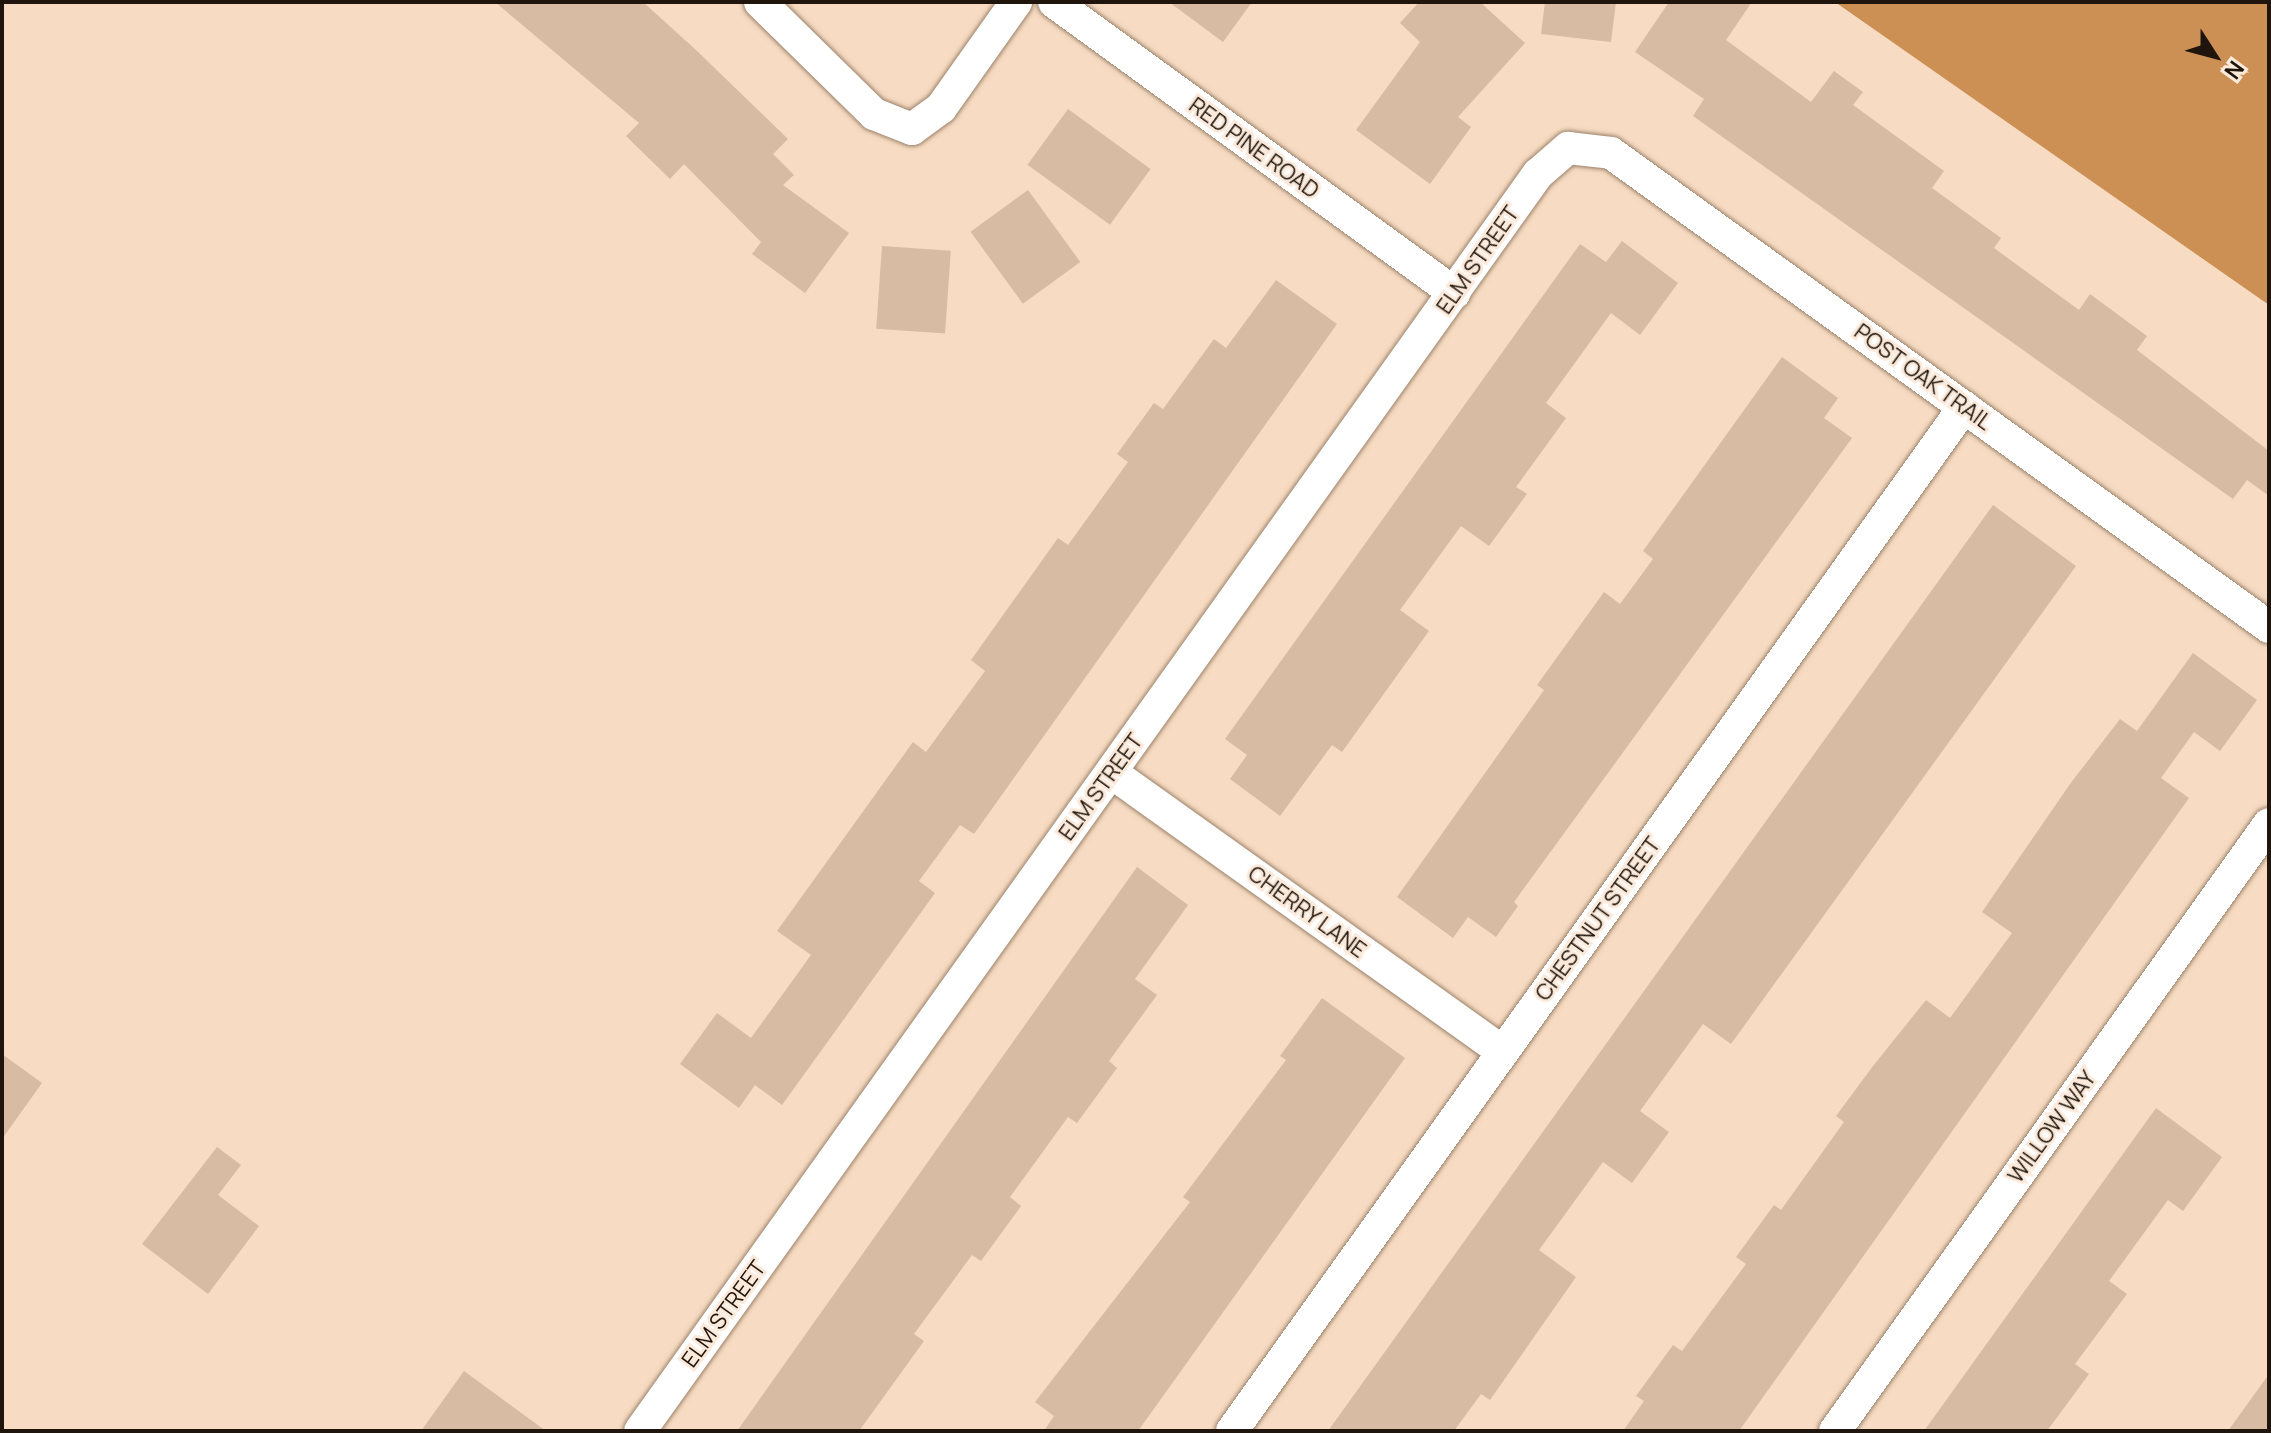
<!DOCTYPE html>
<html>
<head>
<meta charset="utf-8">
<style>
	body { margin:0 }
	#map { position:relative; width:2271px; height:1433px; overflow:hidden; background:#f7dbc2; font-family:Manrope,sans-serif }
	div>[style] { position:absolute }
	.forest>* { inset:0; background:#cc9054 }
	.building>* { inset:0; background:#d7bca3; transform-origin:0 0 }
	.roads { filter:drop-shadow(0 0 2px #9b826b) drop-shadow(0 0 2px #9b826b) }
	.street>* { height:32px; margin:-16px; padding:0 16px; transform-origin:16px; border-radius:16px; background:#fff }
	span { translate:-50% -50%; white-space:nowrap; text-align:center; line-height:1.15; -webkit-text-stroke:6px #fbeadb; paint-order:stroke }
	.street-label { font-size:22px; color:#1f150c }
	.frame { position:absolute; inset:0; border:4px solid #1f150c; pointer-events:none }
	.north { position:absolute; left:2175px; top:16px; width:80px; height:80px; -webkit-text-stroke:6px #fbeadb; paint-order:stroke; rotate:126deg; font-size:22px; font-weight:700; line-height:32px; text-align:center; color:#1f150c }
	.north::after { content:''; display:block; margin:auto; width:28px; height:36px; background:#1f150c; clip-path:polygon(50% 0,100% 100%,50% 72%,0 100%) }
</style>
</head>
<body>
<div id="map">
	<div class="forest">
		<div style="clip-path:polygon(1835px 2px,2269px 2px,2269px 306px,2269px 305px)"></div>
	</div>
	<div class="building">
		<div style="clip-path:polygon(495px 2px,643px 2px,696px 50px,788px 139px,773px 154px,794px 175px,783px 185px,849px 233px,805px 293px,752px 254px,761px 242px,684px 164px,670px 179px,626px 136px,639px 123px)"></div>
		<div style="clip-path:polygon(1169px 2px,1252px 2px,1223px 42px)"></div>
		<div style="clip-path:polygon(1419px 2px,1480px 2px,1525px 43px,1458px 117px,1471px 127px,1430px 184px,1356px 130px,1420px 42px,1400px 23px)"></div>
		<div style="clip-path:polygon(1545px 2px,1616px 2px,1611px 42px,1541px 34px)"></div>
		<div style="clip-path:polygon(1669px 2px,1752px 2px,1726px 40px,1811px 102px,1834px 71px,1863px 92px,1853px 105px,1944px 171px,1932px 188px,2001px 238px,1994px 248px,2079px 310px,2090px 294px,2147px 336px,2137px 350px,2269px 451px,2269px 496px,2247px 480px,2233px 499px,1693px 116px,1704px 99px,1635px 52px)"></div>
		<div style="left:1068px;top:109px;width:102px;height:69px;rotate:36deg"></div>
		<div style="left:1028px;top:190px;width:89px;height:71px;rotate:54deg"></div>
		<div style="clip-path:polygon(1622px 241px,1678px 283px,1640px 335px,1611px 313px,1546px 403px,1566px 418px,1516px 487px,1527px 494px,1489px 546px,1461px 526px,1400px 610px,1429px 631px,1342px 752px,1332px 745px,1280px 816px,1230px 779px,1247px 755px,1225px 739px,1580px 244px,1606px 262px)"></div>
		<div style="left:882px;top:246px;width:69px;height:83px;rotate:4deg"></div>
		<div style="clip-path:polygon(1276px 280px,1337px 324px,974px 834px,960px 825px,919px 881px,935px 893px,782px 1105px,755px 1085px,739px 1108px,680px 1064px,717px 1013px,751px 1038px,811px 955px,777px 931px,913px 742px,926px 752px,985px 671px,971px 660px,1058px 538px,1068px 545px,1128px 462px,1117px 454px,1154px 403px,1163px 409px,1214px 339px,1226px 348px)"></div>
		<div style="clip-path:polygon(1782px 357px,1838px 398px,1824px 418px,1852px 438px,1514px 902px,1518px 906px,1496px 937px,1468px 917px,1453px 938px,1397px 897px,1544px 690px,1537px 685px,1604px 592px,1620px 604px,1653px 559px,1643px 551px)"></div>
		<div style="clip-path:polygon(1993px 505px,2076px 566px,1731px 1044px,1703px 1024px,1640px 1111px,1669px 1132px,1632px 1183px,1603px 1162px,1539px 1250px,1576px 1277px,1490px 1400px,1481px 1394px,1454px 1431px,1328px 1431px)"></div>
		<div style="clip-path:polygon(2193px 653px,2257px 700px,2220px 751px,2194px 732px,2161px 778px,2189px 798px,1739px 1431px,1623px 1431px,1644px 1401px,1636px 1396px,1673px 1345px,1682px 1351px,1746px 1264px,1736px 1257px,1774px 1205px,1781px 1210px,1844px 1122px,1836px 1116px,1873px 1066px,1926px 1000px,1950px 1018px,2012px 933px,1982px 912px,2070px 784px,2120px 719px,2137px 731px)"></div>
		<div style="clip-path:polygon(1137px 867px,1188px 905px,1135px 979px,1157px 995px,1109px 1061px,1117px 1068px,1077px 1123px,1068px 1117px,1010px 1197px,1021px 1206px,981px 1261px,972px 1255px,914px 1334px,924px 1341px,859px 1431px,737px 1431px)"></div>
		<div style="clip-path:polygon(1322px 998px,1405px 1058px,1138px 1431px,1044px 1431px,1054px 1416px,1035px 1402px,1190px 1202px,1183px 1197px,1286px 1060px,1280px 1056px)"></div>
		<div style="clip-path:polygon(2px 1054px,42px 1083px,2px 1139px)"></div>
		<div style="clip-path:polygon(2156px 1108px,2222px 1157px,2183px 1211px,2168px 1200px,2109px 1281px,2127px 1294px,2075px 1364px,2089px 1374px,2047px 1431px,1924px 1431px)"></div>
		<div style="clip-path:polygon(217px 1147px,241px 1165px,218px 1195px,259px 1226px,208px 1294px,142px 1244px)"></div>
		<div style="clip-path:polygon(464px 1371px,546px 1431px,421px 1431px)"></div>
		<div style="clip-path:polygon(2269px 1374px,2269px 1431px,2228px 1431px)"></div>
	</div>
	<div class="roads">
		<div class="street">
			<div style="left:760px;top:2px;width:160px;rotate:44.5deg"></div>
			<div style="left:874px;top:114px;width:41px;rotate:21.5deg"></div>
			<div style="left:912px;top:129px;width:36px;rotate:-36deg"></div>
			<div style="left:941px;top:108px;width:130px;rotate:-54.7deg"></div>
			<div style="left:1054px;top:2px;width:495px;rotate:36deg"></div>
			<div style="left:1112px;top:773px;width:480px;rotate:35.5deg"></div>
			<div style="left:640px;top:1431px;width:1545px;rotate:-54.46deg"></div>
			<div style="left:1538px;top:174px;width:40px;rotate:-41deg"></div>
			<div style="left:1568px;top:148px;width:43px;rotate:6.6deg"></div>
			<div style="left:1611px;top:153px;width:811px;rotate:35.77deg"></div>
			<div style="left:1232px;top:1431px;width:1259px;rotate:-54.44deg"></div>
			<div style="left:1835px;top:1431px;width:746px;rotate:-54.44deg"></div>
		</div>
	</div>
	<div class="street-label">
		<span style="left:1254px;top:148px;rotate:36deg">RED PINE ROAD</span>
		<span style="left:1478px;top:260px;rotate:-55deg">ELM STREET</span>
		<span style="left:1923px;top:377px;rotate:36deg">POST OAK TRAIL</span>
		<span style="left:1101px;top:787px;rotate:-54deg">ELM STREET</span>
		<span style="left:1307px;top:912px;rotate:36deg">CHERRY LANE</span>
		<span style="left:1598px;top:919px;rotate:-54deg">CHESTNUT STREET</span>
		<span style="left:2052px;top:1127px;rotate:-54deg">WILLOW WAY</span>
		<span style="left:724px;top:1314px;rotate:-54deg">ELM STREET</span>
	</div>
	<div class="frame"></div>
	<div class="north">N</div>
</div>
</body>
</html>
